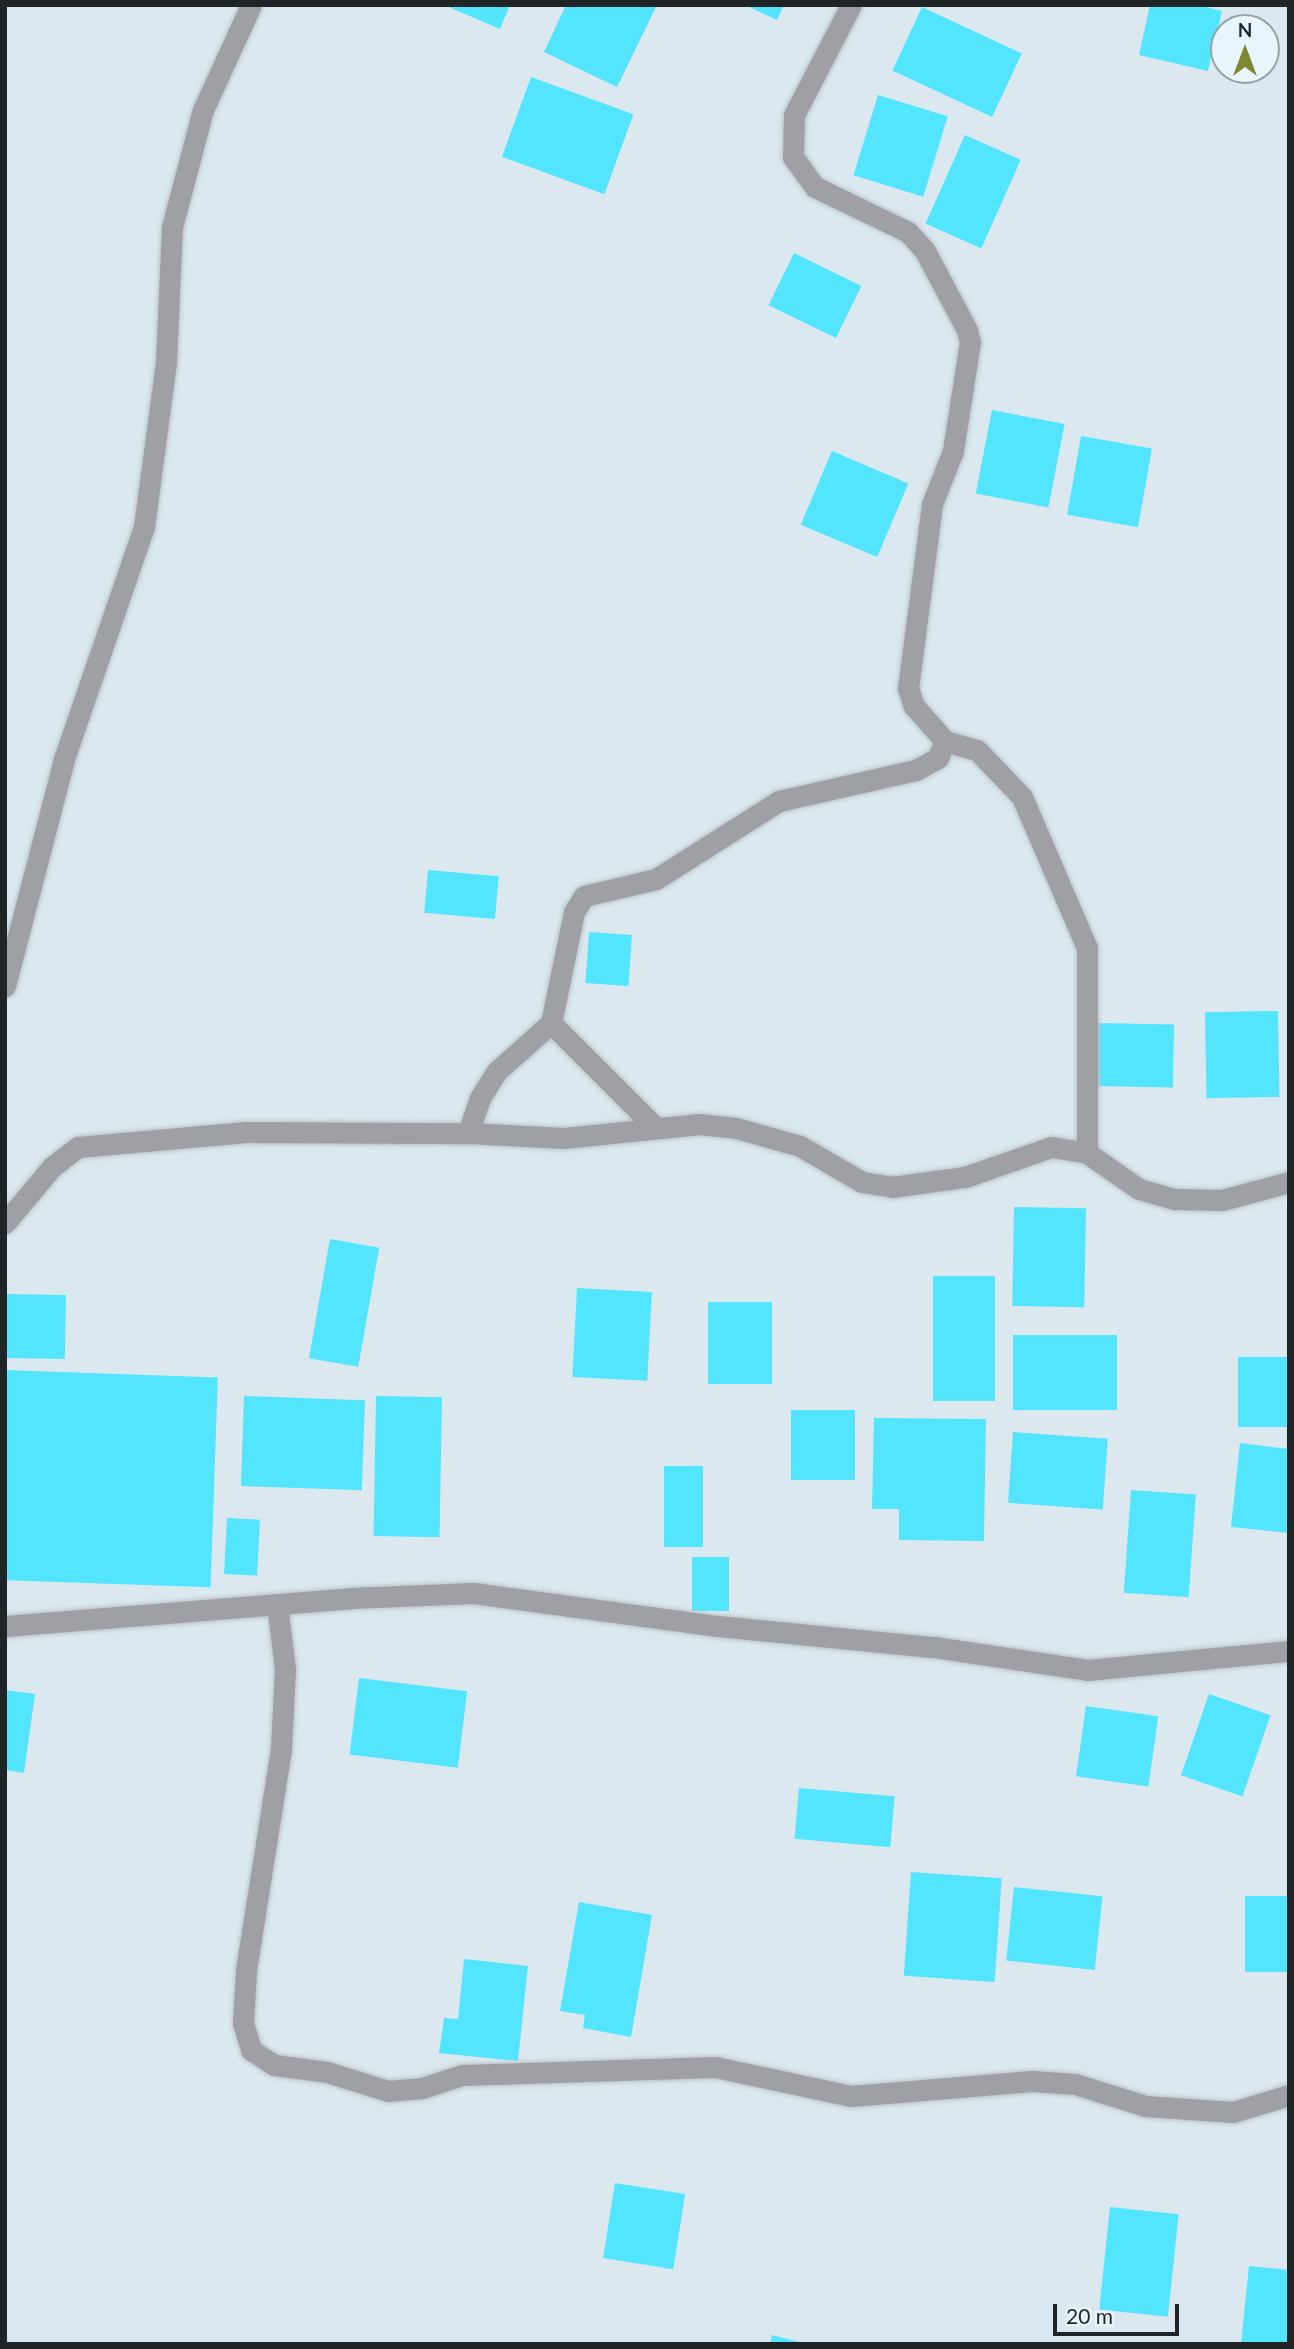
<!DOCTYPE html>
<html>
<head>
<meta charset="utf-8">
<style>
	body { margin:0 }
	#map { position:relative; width:1294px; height:2349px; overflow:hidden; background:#dce8ef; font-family:Lato,sans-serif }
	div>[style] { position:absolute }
	.building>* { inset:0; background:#53e4fe; transform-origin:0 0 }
	.roads { filter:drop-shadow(0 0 2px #bac5cb) drop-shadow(0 0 2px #bac5cb) }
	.street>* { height:21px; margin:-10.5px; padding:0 10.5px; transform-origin:10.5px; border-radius:10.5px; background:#9ea0a5 }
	span { translate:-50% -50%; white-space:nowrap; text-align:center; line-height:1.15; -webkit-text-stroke:7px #e9f5fd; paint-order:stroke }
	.frame { position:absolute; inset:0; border:7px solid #1f2426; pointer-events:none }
	.north { position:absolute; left:1210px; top:14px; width:70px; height:70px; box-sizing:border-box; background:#e9f5fd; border:2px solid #98a1a7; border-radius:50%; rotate:0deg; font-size:19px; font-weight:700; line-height:28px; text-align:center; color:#1f2426 }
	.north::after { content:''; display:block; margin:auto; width:24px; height:32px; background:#7d8632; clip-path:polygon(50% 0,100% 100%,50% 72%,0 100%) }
	.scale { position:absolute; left:1053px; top:2304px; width:126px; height:32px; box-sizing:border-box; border:4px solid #1f2426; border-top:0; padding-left:9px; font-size:21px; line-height:24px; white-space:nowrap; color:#1f2426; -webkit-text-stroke:5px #e9f5fd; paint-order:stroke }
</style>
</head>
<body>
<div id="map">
	<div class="building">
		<div style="clip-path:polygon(444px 5px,510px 5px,500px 29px)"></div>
		<div style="clip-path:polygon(566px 5px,656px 7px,617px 87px,544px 52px)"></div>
		<div style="clip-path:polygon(745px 5px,784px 5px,777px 20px)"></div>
		<div style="clip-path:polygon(1150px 5px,1198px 5px,1222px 11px,1208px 71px,1139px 55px)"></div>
		<div style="left:922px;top:7px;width:110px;height:70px;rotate:25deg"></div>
		<div style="left:531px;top:77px;width:109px;height:85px;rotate:20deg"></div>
		<div style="left:878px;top:95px;width:73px;height:84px;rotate:17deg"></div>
		<div style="left:965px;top:135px;width:61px;height:97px;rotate:24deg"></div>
		<div style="left:794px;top:253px;width:75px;height:58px;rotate:26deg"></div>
		<div style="left:992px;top:410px;width:74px;height:85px;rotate:11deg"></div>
		<div style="left:1081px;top:436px;width:72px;height:80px;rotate:10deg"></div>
		<div style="left:832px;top:451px;width:83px;height:80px;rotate:23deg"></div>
		<div style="left:428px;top:870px;width:71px;height:43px;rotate:5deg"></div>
		<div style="left:589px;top:932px;width:43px;height:51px;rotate:4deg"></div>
		<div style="left:1278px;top:1011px;width:86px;height:73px;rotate:89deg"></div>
		<div style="left:1094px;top:1023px;width:80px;height:63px;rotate:1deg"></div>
		<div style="left:1014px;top:1207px;width:72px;height:99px;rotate:1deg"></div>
		<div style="left:330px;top:1239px;width:50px;height:121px;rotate:10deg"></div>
		<div style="left:933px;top:1276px;width:62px;height:125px"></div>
		<div style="left:577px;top:1288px;width:75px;height:89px;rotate:3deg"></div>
		<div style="left:5px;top:1294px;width:61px;height:64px;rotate:1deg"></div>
		<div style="left:708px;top:1302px;width:64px;height:82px"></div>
		<div style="left:1117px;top:1335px;width:75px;height:104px;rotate:90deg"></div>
		<div style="left:1289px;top:1357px;width:70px;height:51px;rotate:90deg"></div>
		<div style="left:5px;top:1370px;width:213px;height:210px;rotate:2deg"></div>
		<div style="left:244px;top:1396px;width:121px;height:90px;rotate:2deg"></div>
		<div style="left:376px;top:1396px;width:66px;height:140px;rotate:1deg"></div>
		<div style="left:791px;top:1410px;width:64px;height:70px"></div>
		<div style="clip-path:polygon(874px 1418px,986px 1419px,984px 1541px,899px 1540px,899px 1509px,872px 1509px)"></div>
		<div style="left:1013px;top:1432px;width:95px;height:71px;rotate:4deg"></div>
		<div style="clip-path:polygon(1240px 1443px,1289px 1449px,1289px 1533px,1231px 1527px)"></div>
		<div style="left:664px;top:1466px;width:39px;height:81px"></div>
		<div style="left:1131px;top:1490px;width:65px;height:103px;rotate:4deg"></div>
		<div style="left:227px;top:1518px;width:33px;height:56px;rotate:3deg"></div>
		<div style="left:692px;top:1557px;width:37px;height:54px"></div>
		<div style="left:359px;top:1678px;width:109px;height:77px;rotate:7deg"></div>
		<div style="clip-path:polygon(5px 1690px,35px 1694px,24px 1773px,5px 1770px)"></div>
		<div style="left:1209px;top:1694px;width:65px;height:86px;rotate:19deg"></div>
		<div style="left:1086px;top:1706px;width:73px;height:71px;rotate:8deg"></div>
		<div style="left:799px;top:1788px;width:96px;height:51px;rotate:5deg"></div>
		<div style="left:911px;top:1872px;width:91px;height:104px;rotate:4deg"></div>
		<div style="left:1014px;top:1887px;width:89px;height:74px;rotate:6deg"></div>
		<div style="left:1245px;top:1896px;width:44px;height:76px"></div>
		<div style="clip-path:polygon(579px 1902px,652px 1915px,631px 2037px,583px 2028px,585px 2015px,560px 2011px)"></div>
		<div style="clip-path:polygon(464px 1959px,528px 1966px,518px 2061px,439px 2053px,444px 2018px,458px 2019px)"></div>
		<div style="left:615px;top:2183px;width:71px;height:76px;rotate:9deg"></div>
		<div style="left:1110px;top:2207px;width:69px;height:103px;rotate:6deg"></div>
		<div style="clip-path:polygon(1249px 2266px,1289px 2270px,1289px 2344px,1241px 2344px)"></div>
		<div style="clip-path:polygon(772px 2335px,803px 2343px,803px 2344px,770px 2344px)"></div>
	</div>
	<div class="roads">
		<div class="street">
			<div style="left:851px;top:5px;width:124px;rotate:117.4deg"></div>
			<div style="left:794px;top:115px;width:42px;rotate:91.4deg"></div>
			<div style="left:793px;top:157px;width:37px;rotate:54deg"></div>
			<div style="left:815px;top:187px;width:103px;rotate:25.8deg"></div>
			<div style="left:908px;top:232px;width:25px;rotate:48deg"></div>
			<div style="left:925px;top:251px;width:89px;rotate:62deg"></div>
			<div style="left:967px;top:330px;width:12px;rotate:76deg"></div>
			<div style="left:970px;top:342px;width:110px;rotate:98.9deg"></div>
			<div style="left:953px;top:451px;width:57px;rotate:111.6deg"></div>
			<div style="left:932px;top:504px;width:186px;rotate:97.4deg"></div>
			<div style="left:908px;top:688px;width:19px;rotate:72deg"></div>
			<div style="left:914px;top:706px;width:47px;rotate:48.5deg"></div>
			<div style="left:945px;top:741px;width:33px;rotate:16deg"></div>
			<div style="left:977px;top:750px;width:65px;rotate:46.2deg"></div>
			<div style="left:1022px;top:797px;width:164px;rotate:66.7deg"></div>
			<div style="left:1087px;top:948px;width:205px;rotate:90deg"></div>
			<div style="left:5px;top:986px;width:235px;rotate:-75.4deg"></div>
			<div style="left:64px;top:759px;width:245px;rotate:-71deg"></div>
			<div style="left:144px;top:527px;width:165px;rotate:-82.4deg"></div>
			<div style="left:166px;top:363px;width:136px;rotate:-87.5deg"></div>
			<div style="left:172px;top:227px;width:121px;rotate:-75.2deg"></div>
			<div style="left:203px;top:110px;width:115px;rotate:-65.4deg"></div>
			<div style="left:551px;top:1023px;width:146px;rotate:45deg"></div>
			<div style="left:468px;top:1133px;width:37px;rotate:-71deg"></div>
			<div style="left:480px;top:1098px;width:32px;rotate:-58deg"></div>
			<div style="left:497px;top:1071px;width:72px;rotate:-41.6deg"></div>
			<div style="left:551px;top:1023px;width:113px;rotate:-78.3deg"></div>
			<div style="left:574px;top:912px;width:19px;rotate:-58deg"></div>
			<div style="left:584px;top:896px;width:74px;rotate:-13.3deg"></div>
			<div style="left:656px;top:879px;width:146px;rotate:-32.4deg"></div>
			<div style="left:779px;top:801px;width:140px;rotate:-12.8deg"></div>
			<div style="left:916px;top:770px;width:25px;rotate:-29deg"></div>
			<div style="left:938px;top:758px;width:18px;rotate:-68deg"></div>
			<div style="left:5px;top:1223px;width:73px;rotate:-50deg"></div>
			<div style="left:52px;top:1167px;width:33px;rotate:-38deg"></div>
			<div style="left:78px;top:1147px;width:169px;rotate:-5.1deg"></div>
			<div style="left:246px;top:1132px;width:222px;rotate:0.3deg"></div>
			<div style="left:468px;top:1133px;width:96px;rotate:3deg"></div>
			<div style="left:564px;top:1138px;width:136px;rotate:-5.9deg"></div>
			<div style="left:699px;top:1124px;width:37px;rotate:6deg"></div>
			<div style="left:736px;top:1128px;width:66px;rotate:15.7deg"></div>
			<div style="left:800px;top:1146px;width:72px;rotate:30.1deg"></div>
			<div style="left:862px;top:1182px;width:30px;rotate:9deg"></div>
			<div style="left:892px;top:1187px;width:74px;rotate:-7.8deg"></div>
			<div style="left:965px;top:1177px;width:91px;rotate:-19.2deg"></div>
			<div style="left:1051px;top:1147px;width:36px;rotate:9deg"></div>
			<div style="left:1087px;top:1153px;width:63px;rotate:34.7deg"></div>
			<div style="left:1139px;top:1189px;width:37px;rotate:16deg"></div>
			<div style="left:1175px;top:1199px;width:47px;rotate:1.2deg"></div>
			<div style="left:1222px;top:1200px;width:69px;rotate:-15deg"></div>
			<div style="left:277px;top:1604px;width:65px;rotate:83deg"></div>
			<div style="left:285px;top:1669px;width:80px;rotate:92.9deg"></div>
			<div style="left:281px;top:1749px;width:225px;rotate:99deg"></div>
			<div style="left:246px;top:1971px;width:52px;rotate:93.3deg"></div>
			<div style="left:243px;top:2023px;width:28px;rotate:73deg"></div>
			<div style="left:251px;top:2050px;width:27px;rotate:33deg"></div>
			<div style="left:274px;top:2065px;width:53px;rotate:7.5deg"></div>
			<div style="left:327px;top:2072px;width:64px;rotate:17.3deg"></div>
			<div style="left:388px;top:2091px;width:34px;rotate:-5deg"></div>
			<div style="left:422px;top:2088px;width:42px;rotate:-18deg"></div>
			<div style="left:462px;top:2075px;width:253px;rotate:-1.8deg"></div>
			<div style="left:715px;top:2067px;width:139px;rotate:12deg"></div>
			<div style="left:851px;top:2096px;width:182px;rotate:-4.7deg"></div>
			<div style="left:1032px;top:2081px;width:43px;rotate:4deg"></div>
			<div style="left:1075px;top:2084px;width:73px;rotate:17.4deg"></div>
			<div style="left:1145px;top:2106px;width:88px;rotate:3.9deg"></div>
			<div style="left:1233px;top:2112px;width:59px;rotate:-16.9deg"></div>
			<div style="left:5px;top:1626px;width:347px;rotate:-4.6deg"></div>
			<div style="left:351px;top:1598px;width:122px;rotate:-2.3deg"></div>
			<div style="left:473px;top:1593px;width:247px;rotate:7.7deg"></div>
			<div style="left:718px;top:1626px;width:217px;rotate:5.6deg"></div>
			<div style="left:934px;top:1647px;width:155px;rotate:8.5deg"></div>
			<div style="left:1087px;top:1670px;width:203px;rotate:-5.4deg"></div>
		</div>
	</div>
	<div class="frame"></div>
	<div class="north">N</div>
	<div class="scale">20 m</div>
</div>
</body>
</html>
